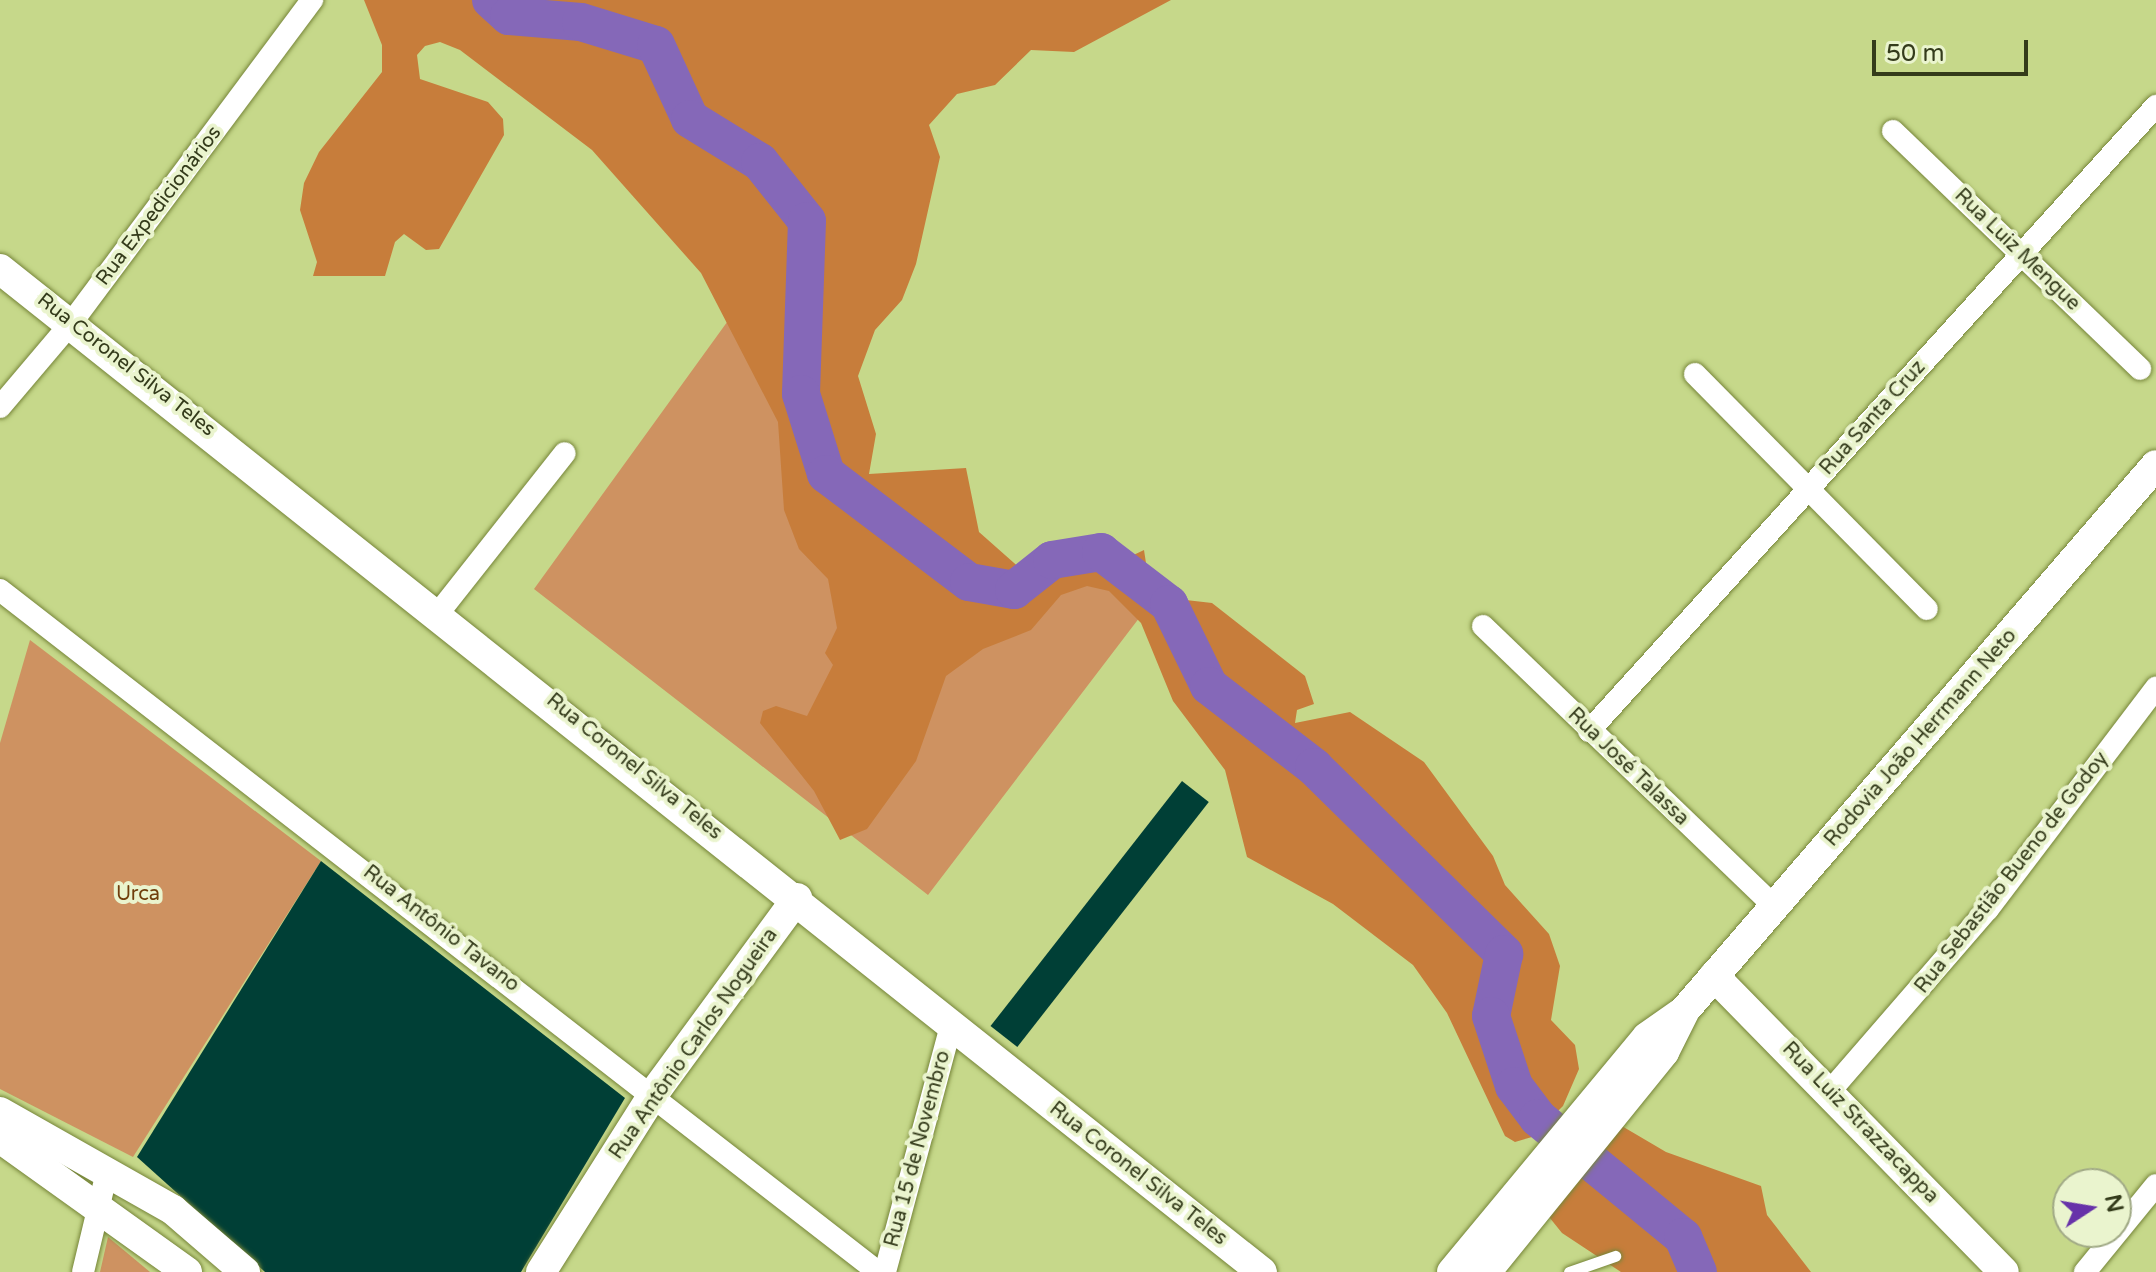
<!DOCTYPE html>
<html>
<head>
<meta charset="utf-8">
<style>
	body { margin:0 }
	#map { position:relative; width:2156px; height:1272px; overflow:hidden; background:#c6d88a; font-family:"Varela Round",sans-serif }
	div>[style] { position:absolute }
	.green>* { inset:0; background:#ce9261 }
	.forest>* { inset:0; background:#c77d3b }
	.river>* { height:38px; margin:-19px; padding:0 19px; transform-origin:19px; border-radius:19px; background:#8568b8 }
	.building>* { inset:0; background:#003f36; transform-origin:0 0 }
	.roads { filter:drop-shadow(0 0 2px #768539) drop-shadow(0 0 2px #768539) }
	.lane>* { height:11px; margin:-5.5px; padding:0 5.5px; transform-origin:5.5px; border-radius:5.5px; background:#fff }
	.street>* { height:22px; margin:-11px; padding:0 11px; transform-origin:11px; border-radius:11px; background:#fff }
	.secondary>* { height:30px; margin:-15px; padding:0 15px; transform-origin:15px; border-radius:15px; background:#fff }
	span { translate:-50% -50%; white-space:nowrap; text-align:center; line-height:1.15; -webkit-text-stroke:8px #eaf4ce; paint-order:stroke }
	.street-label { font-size:20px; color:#343b1b }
	.park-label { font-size:20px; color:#703e0c }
	.north { position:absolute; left:2052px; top:1168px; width:80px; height:80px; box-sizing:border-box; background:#eaf4ce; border:2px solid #a1aa86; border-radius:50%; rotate:78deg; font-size:22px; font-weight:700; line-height:32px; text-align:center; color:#343b1b }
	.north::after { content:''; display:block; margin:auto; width:28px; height:36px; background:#6732a9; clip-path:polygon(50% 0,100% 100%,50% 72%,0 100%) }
	.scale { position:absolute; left:1872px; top:40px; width:156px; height:36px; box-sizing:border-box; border:4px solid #343b1b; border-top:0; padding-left:10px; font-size:24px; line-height:28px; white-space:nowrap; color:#343b1b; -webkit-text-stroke:6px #eaf4ce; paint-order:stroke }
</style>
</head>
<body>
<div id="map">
	<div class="green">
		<div style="clip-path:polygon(795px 228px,816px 476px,1015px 603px,1056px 574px,1097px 560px,1146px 609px,928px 895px,534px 589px)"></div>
		<div style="clip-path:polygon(30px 640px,321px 861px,133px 1157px,0 1089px,0 743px)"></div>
		<div style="clip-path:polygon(108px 1237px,150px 1272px,100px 1272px)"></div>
	</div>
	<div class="forest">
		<div style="clip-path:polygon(364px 0,1171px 0,1074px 52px,1031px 50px,995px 85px,957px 94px,929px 125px,940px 157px,916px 264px,902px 300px,875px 330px,858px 376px,876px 434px,869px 474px,966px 468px,979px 532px,1032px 579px,1100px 571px,1144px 550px,1151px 596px,1212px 603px,1305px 676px,1314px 704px,1297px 710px,1295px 723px,1350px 712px,1424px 762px,1493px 856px,1505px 885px,1549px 934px,1560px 966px,1551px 1020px,1575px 1045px,1579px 1069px,1563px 1106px,1532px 1137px,1515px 1142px,1505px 1136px,1447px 1013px,1413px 965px,1333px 904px,1247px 857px,1225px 770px,1173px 701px,1141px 623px,1109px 591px,1087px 586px,1061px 595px,1031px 630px,983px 649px,946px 676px,916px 761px,867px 829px,840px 840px,814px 791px,760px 723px,763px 711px,776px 706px,807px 716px,833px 665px,825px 653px,837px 628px,828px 579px,799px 549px,784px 510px,778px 422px,701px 273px,592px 150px,460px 50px,440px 42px,425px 46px,417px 55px,420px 79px,488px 102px,503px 119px,504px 135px,439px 249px,426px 250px,404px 234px,395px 242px,385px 276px,313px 276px,317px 262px,300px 210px,304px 183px,319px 152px,382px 72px,382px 45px)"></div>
		<div style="clip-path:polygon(1598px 1112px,1666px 1152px,1761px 1186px,1767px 1215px,1811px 1272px,1621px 1272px,1562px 1233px,1537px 1202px)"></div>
	</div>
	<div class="river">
		<div style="left:491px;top:0;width:24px;rotate:42deg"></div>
		<div style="left:509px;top:16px;width:72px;rotate:4.8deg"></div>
		<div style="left:581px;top:22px;width:78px;rotate:17deg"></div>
		<div style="left:656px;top:45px;width:81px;rotate:65.3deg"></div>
		<div style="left:690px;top:119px;width:82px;rotate:31.6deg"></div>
		<div style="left:760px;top:162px;width:75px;rotate:51.5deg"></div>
		<div style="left:807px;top:221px;width:173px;rotate:92deg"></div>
		<div style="left:801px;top:394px;width:84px;rotate:72.6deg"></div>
		<div style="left:826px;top:474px;width:179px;rotate:37.1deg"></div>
		<div style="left:969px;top:582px;width:46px;rotate:10.1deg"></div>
		<div style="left:1014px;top:590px;width:48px;rotate:-38.3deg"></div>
		<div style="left:1052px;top:560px;width:50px;rotate:-9.3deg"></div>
		<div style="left:1101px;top:552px;width:86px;rotate:37.4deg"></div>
		<div style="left:1169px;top:604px;width:91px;rotate:64deg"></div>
		<div style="left:1209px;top:686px;width:133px;rotate:37.6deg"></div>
		<div style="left:1314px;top:767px;width:267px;rotate:44.5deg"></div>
		<div style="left:1504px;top:954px;width:63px;rotate:101.8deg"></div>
		<div style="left:1491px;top:1016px;width:74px;rotate:71.8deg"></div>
		<div style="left:1514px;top:1086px;width:40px;rotate:53deg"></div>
		<div style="left:1538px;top:1118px;width:188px;rotate:39.4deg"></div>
		<div style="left:1683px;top:1237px;width:38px;rotate:67deg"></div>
	</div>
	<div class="building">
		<div style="left:1182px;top:781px;width:34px;height:311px;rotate:38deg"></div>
		<div style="clip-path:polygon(321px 861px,625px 1098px,521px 1272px,265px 1272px,137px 1157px)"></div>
	</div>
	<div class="roads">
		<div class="lane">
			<div style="left:1569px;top:1272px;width:49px;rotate:-19.2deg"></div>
		</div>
		<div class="street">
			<div style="left:1893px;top:131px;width:343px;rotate:43.9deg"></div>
			<div style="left:1695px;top:374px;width:330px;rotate:45.4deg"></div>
			<div style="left:0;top:407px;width:111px;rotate:-49.7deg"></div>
			<div style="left:72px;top:322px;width:402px;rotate:-53.3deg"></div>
			<div style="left:0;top:590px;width:1112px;rotate:37.84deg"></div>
			<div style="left:440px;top:611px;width:201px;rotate:-51.7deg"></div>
			<div style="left:1483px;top:626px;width:405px;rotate:43.9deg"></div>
			<div style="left:1589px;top:731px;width:844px;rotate:-47.79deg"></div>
			<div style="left:1831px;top:1090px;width:240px;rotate:-49.1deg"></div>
			<div style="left:1988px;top:909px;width:278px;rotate:-52.8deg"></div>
			<div style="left:83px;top:1272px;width:103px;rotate:-76.5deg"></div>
			<div style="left:885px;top:1272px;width:255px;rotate:-75deg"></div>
			<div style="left:2085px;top:1272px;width:112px;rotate:-50.8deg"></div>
		</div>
		<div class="secondary">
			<div style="left:0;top:269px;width:1612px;rotate:38.48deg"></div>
			<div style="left:1714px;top:976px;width:414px;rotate:45.6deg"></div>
			<div style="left:0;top:1112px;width:199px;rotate:29.5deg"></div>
			<div style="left:173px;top:1210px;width:95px;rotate:40.7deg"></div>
			<div style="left:0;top:1138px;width:230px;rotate:35.6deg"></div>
			<div style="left:541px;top:1272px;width:212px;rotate:-57.7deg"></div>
			<div style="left:654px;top:1093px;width:242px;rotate:-53.7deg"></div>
			<div style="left:1452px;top:1272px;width:305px;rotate:-50.3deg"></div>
			<div style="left:1647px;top:1037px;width:40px;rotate:-34.9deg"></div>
			<div style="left:1486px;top:1272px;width:283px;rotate:-51deg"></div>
			<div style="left:1664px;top:1052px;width:47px;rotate:-63.4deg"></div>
			<div style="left:1685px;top:1010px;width:720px;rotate:-49.17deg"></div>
		</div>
	</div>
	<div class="street-label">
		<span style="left:159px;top:206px;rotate:-53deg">Rua Expedicionários</span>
		<span style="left:2017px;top:250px;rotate:44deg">Rua Luiz Mengue</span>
		<span style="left:126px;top:365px;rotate:38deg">Rua Coronel Silva Teles</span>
		<span style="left:1873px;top:418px;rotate:-48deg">Rua Santa Cruz</span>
		<span style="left:1921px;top:738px;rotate:-49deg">Rodovia João Herrmann Neto</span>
		<span style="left:634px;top:767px;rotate:39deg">Rua Coronel Silva Teles</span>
		<span style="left:1628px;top:767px;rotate:44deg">Rua José Talassa</span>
		<span style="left:2012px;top:873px;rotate:-52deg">Rua Sebastião Bueno de Godoy</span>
		<span style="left:441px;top:929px;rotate:38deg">Rua Antônio Tavano</span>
		<span style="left:694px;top:1044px;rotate:-55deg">Rua Antônio Carlos Nogueira</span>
		<span style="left:1860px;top:1123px;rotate:46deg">Rua Luiz Strazzacappa</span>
		<span style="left:918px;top:1149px;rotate:-75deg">Rua 15 de Novembro</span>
		<span style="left:1138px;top:1174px;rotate:38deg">Rua Coronel Silva Teles</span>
	</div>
	<div class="park-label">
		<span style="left:138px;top:894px">Urca</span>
	</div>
	<div class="north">N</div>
	<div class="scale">50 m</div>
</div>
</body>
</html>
